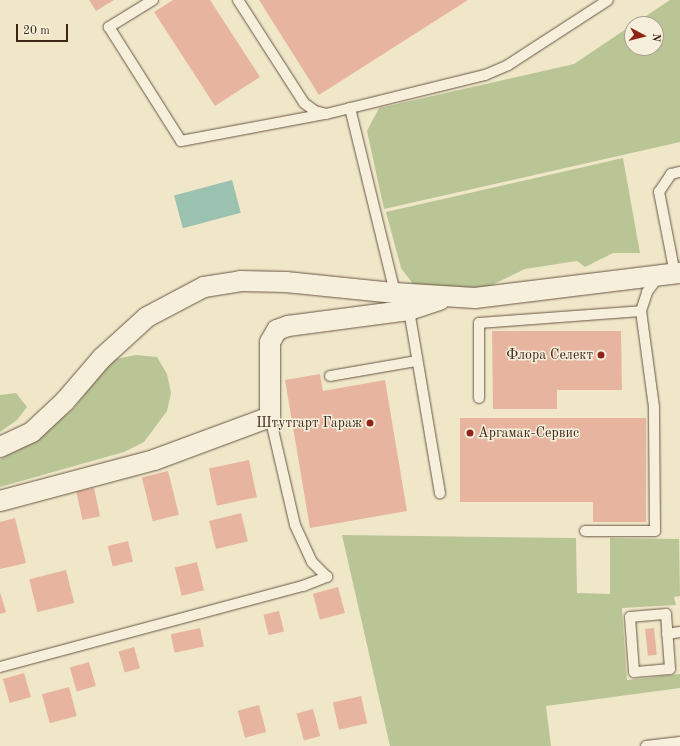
<!DOCTYPE html>
<html>
<head>
<meta charset="utf-8">
<style>
	body { margin:0 }
	#map { position:relative; width:680px; height:746px; overflow:hidden; background:#f0e7c9; font-family:"Old Standard TT",serif }
	div>[style] { position:absolute }
	.green>* { inset:0; background:#bac596 }
	.water>* { inset:0; background:#9bc1b1; transform-origin:0 0 }
	.building>* { inset:0; background:#e7b59f; transform-origin:0 0 }
	.roads { filter:drop-shadow(0 0 1px #6a5644) drop-shadow(0 0 1px #6a5644) }
	.service>* { height:10px; margin:-5px; padding:0 5px; transform-origin:5px; border-radius:5px; background:#f5efdc }
	.minor>* { height:20px; margin:-10px; padding:0 10px; transform-origin:10px; border-radius:10px; background:#f5efdc }
	.dots>* { width:11px; height:11px; translate:-50% -50%; box-sizing:border-box; border:2px solid #f5efdc; border-radius:50% }
	span { translate:-50% -50%; white-space:nowrap; text-align:center; line-height:1.15; -webkit-text-stroke:3px #f5efdc; paint-order:stroke }
	.poi-label { font-size:14px; color:#3d2617 }
	.right { translate:-100% -50%; text-align:right }
	.left { translate:0 -50%; text-align:left }
	.north { position:absolute; left:624px; top:16px; width:40px; height:40px; box-sizing:border-box; background:#f5efdc; border:1px solid #ab9f8d; border-radius:50%; rotate:97deg; font-size:11px; font-weight:700; line-height:16px; text-align:center; color:#3d2617 }
	.north::after { content:''; display:block; margin:auto; width:14px; height:18px; background:#8f2418; clip-path:polygon(50% 0,100% 100%,50% 72%,0 100%) }
	.scale { position:absolute; left:16px; top:24px; width:52px; height:18px; box-sizing:border-box; border:2px solid #3d2617; border-top:0; padding-left:5px; font-size:12px; line-height:14px; white-space:nowrap; color:#3d2617; -webkit-text-stroke:3px #f5efdc; paint-order:stroke }
</style>
</head>
<body>
<div id="map">
	<div class="green">
		<div style="clip-path:polygon(670px 0,680px 0,680px 142px,384px 209px,367px 131px,379px 108px,574px 64px,632px 25px,632px 48px,656px 48px,656px 24px,634px 24px)"></div>
		<div style="clip-path:polygon(623px 158px,640px 253px,613px 253px,585px 267px,577px 261px,525px 269px,488px 287px,440px 289px,413px 284px,401px 268px,386px 212px)"></div>
		<div style="clip-path:polygon(136px 355px,157px 357px,167px 374px,171px 393px,167px 411px,144px 442px,124px 452px,0 487px,0 459px,38px 439px,74px 408px,111px 360px)"></div>
		<div style="clip-path:polygon(16px 393px,27px 407px,17px 420px,0 432px,0 395px)"></div>
		<div style="clip-path:polygon(342px 535px,576px 538px,577px 593px,610px 594px,610px 538px,679px 539px,680px 596px,674px 597px,676px 605px,622px 608px,627px 680px,680px 674px,680px 641px,680px 688px,546px 706px,551px 746px,390px 746px)"></div>
	</div>
	<div class="water">
		<div style="left:232px;top:180px;width:34px;height:60px;rotate:75deg"></div>
	</div>
	<div class="building">
		<div style="clip-path:polygon(89px 0,114px 0,96px 11px)"></div>
		<div style="clip-path:polygon(173px 0,210px 0,260px 77px,215px 106px,154px 12px)"></div>
		<div style="clip-path:polygon(259px 0,468px 0,319px 95px)"></div>
		<div style="clip-path:polygon(492px 331px,621px 331px,622px 390px,557px 390px,557px 409px,493px 409px)"></div>
		<div style="clip-path:polygon(320px 374px,323px 391px,385px 380px,407px 511px,310px 528px,285px 380px)"></div>
		<div style="clip-path:polygon(460px 418px,646px 418px,646px 522px,593px 522px,593px 502px,460px 502px)"></div>
		<div style="left:249px;top:460px;width:38px;height:41px;rotate:78deg"></div>
		<div style="left:168px;top:471px;width:45px;height:27px;rotate:76deg"></div>
		<div style="left:94px;top:488px;width:29px;height:18px;rotate:78deg"></div>
		<div style="left:241px;top:513px;width:29px;height:33px;rotate:76deg"></div>
		<div style="clip-path:polygon(15px 518px,26px 563px,0 569px,0 522px)"></div>
		<div style="left:128px;top:541px;width:21px;height:21px;rotate:76deg"></div>
		<div style="left:197px;top:562px;width:29px;height:23px;rotate:76deg"></div>
		<div style="left:66px;top:570px;width:34px;height:38px;rotate:76deg"></div>
		<div style="left:338px;top:587px;width:27px;height:26px;rotate:75deg"></div>
		<div style="clip-path:polygon(0 592px,6px 612px,0 614px)"></div>
		<div style="left:279px;top:611px;width:21px;height:16px;rotate:76deg"></div>
		<div style="left:200px;top:628px;width:19px;height:30px;rotate:78deg"></div>
		<div style="left:654px;top:628px;width:27px;height:9px;rotate:84deg"></div>
		<div style="left:134px;top:647px;width:22px;height:16px;rotate:74deg"></div>
		<div style="left:89px;top:662px;width:25px;height:20px;rotate:74deg"></div>
		<div style="left:24px;top:673px;width:25px;height:22px;rotate:74deg"></div>
		<div style="left:69px;top:687px;width:30px;height:28px;rotate:75deg"></div>
		<div style="left:361px;top:696px;width:28px;height:29px;rotate:77deg"></div>
		<div style="left:259px;top:705px;width:28px;height:22px;rotate:75deg"></div>
		<div style="left:313px;top:709px;width:28px;height:17px;rotate:75deg"></div>
	</div>
	<div class="roads">
		<div class="service">
			<div style="left:153px;top:0;width:52px;rotate:148.5deg"></div>
			<div style="left:109px;top:27px;width:135px;rotate:57.7deg"></div>
			<div style="left:181px;top:141px;width:147px;rotate:-10.6deg"></div>
			<div style="left:238px;top:0;width:122px;rotate:57.3deg"></div>
			<div style="left:304px;top:103px;width:14px;rotate:36deg"></div>
			<div style="left:315px;top:111px;width:11px;rotate:15deg"></div>
			<div style="left:326px;top:114px;width:164px;rotate:-13.8deg"></div>
			<div style="left:485px;top:75px;width:25px;rotate:-23deg"></div>
			<div style="left:508px;top:65px;width:119px;rotate:-33deg"></div>
			<div style="left:350px;top:108px;width:190px;rotate:76.3deg"></div>
			<div style="left:675px;top:274px;width:84px;rotate:-101deg"></div>
			<div style="left:659px;top:192px;width:22px;rotate:-56deg"></div>
			<div style="left:671px;top:174px;width:9px;rotate:-13deg"></div>
			<div style="left:409px;top:310px;width:186px;rotate:80.4deg"></div>
			<div style="left:330px;top:376px;width:88px;rotate:-9.8deg"></div>
			<div style="left:479px;top:398px;width:75px;rotate:-90deg"></div>
			<div style="left:479px;top:323px;width:162px;rotate:-4.2deg"></div>
			<div style="left:641px;top:311px;width:20px;rotate:-72deg"></div>
			<div style="left:647px;top:292px;width:20px;rotate:-53deg"></div>
			<div style="left:585px;top:531px;width:70px"></div>
			<div style="left:655px;top:531px;width:124px;rotate:-90.5deg"></div>
			<div style="left:654px;top:407px;width:97px;rotate:-97.7deg"></div>
			<div style="left:666px;top:614px;width:55px;rotate:85.8deg"></div>
			<div style="left:670px;top:669px;width:36px;rotate:175deg"></div>
			<div style="left:634px;top:672px;width:55px;rotate:-94.2deg"></div>
			<div style="left:630px;top:617px;width:36px;rotate:-5deg"></div>
			<div style="left:667px;top:634px;width:13px;rotate:-9deg"></div>
			<div style="left:0;top:667px;width:314px;rotate:-15deg"></div>
			<div style="left:303px;top:586px;width:26px;rotate:-21deg"></div>
			<div style="left:327px;top:577px;width:21px;rotate:-135deg"></div>
			<div style="left:312px;top:562px;width:41px;rotate:-114.7deg"></div>
			<div style="left:295px;top:525px;width:111px;rotate:-103deg"></div>
			<div style="left:646px;top:746px;width:34px;rotate:-7deg"></div>
		</div>
		<div class="minor">
			<div style="left:0;top:447px;width:35px;rotate:-25deg"></div>
			<div style="left:32px;top:432px;width:45px;rotate:-43.2deg"></div>
			<div style="left:65px;top:401px;width:57px;rotate:-49.3deg"></div>
			<div style="left:102px;top:358px;width:61px;rotate:-42.3deg"></div>
			<div style="left:147px;top:317px;width:64px;rotate:-27.8deg"></div>
			<div style="left:204px;top:287px;width:36px;rotate:-9deg"></div>
			<div style="left:240px;top:281px;width:46px;rotate:1.2deg"></div>
			<div style="left:286px;top:282px;width:110px;rotate:5.8deg"></div>
			<div style="left:395px;top:293px;width:80px;rotate:3.6deg"></div>
			<div style="left:475px;top:298px;width:207px;rotate:-7deg"></div>
			<div style="left:0;top:501px;width:159px;rotate:-14.9deg"></div>
			<div style="left:154px;top:460px;width:124px;rotate:-20.3deg"></div>
			<div style="left:270px;top:417px;width:75px;rotate:-90deg"></div>
			<div style="left:270px;top:342px;width:14px;rotate:-60deg"></div>
			<div style="left:277px;top:330px;width:12px;rotate:-20deg"></div>
			<div style="left:288px;top:326px;width:122px;rotate:-7.5deg"></div>
			<div style="left:409px;top:310px;width:32px;rotate:-18deg"></div>
		</div>
	</div>
	<div class="dots">
		<div style="left:601px;top:355px;background:#8f2418"></div>
		<div style="left:370px;top:423px;background:#8f2418"></div>
		<div style="left:470px;top:433px;background:#8f2418"></div>
	</div>
	<div class="poi-label">
		<span class="right" style="left:593px;top:355px">Флора Селект</span>
		<span class="right" style="left:362px;top:423px">Штутгарт Гараж</span>
		<span class="left" style="left:478px;top:433px">Аргамак-Сервис</span>
	</div>
	<div class="north">N</div>
	<div class="scale">20 m</div>
</div>
</body>
</html>
